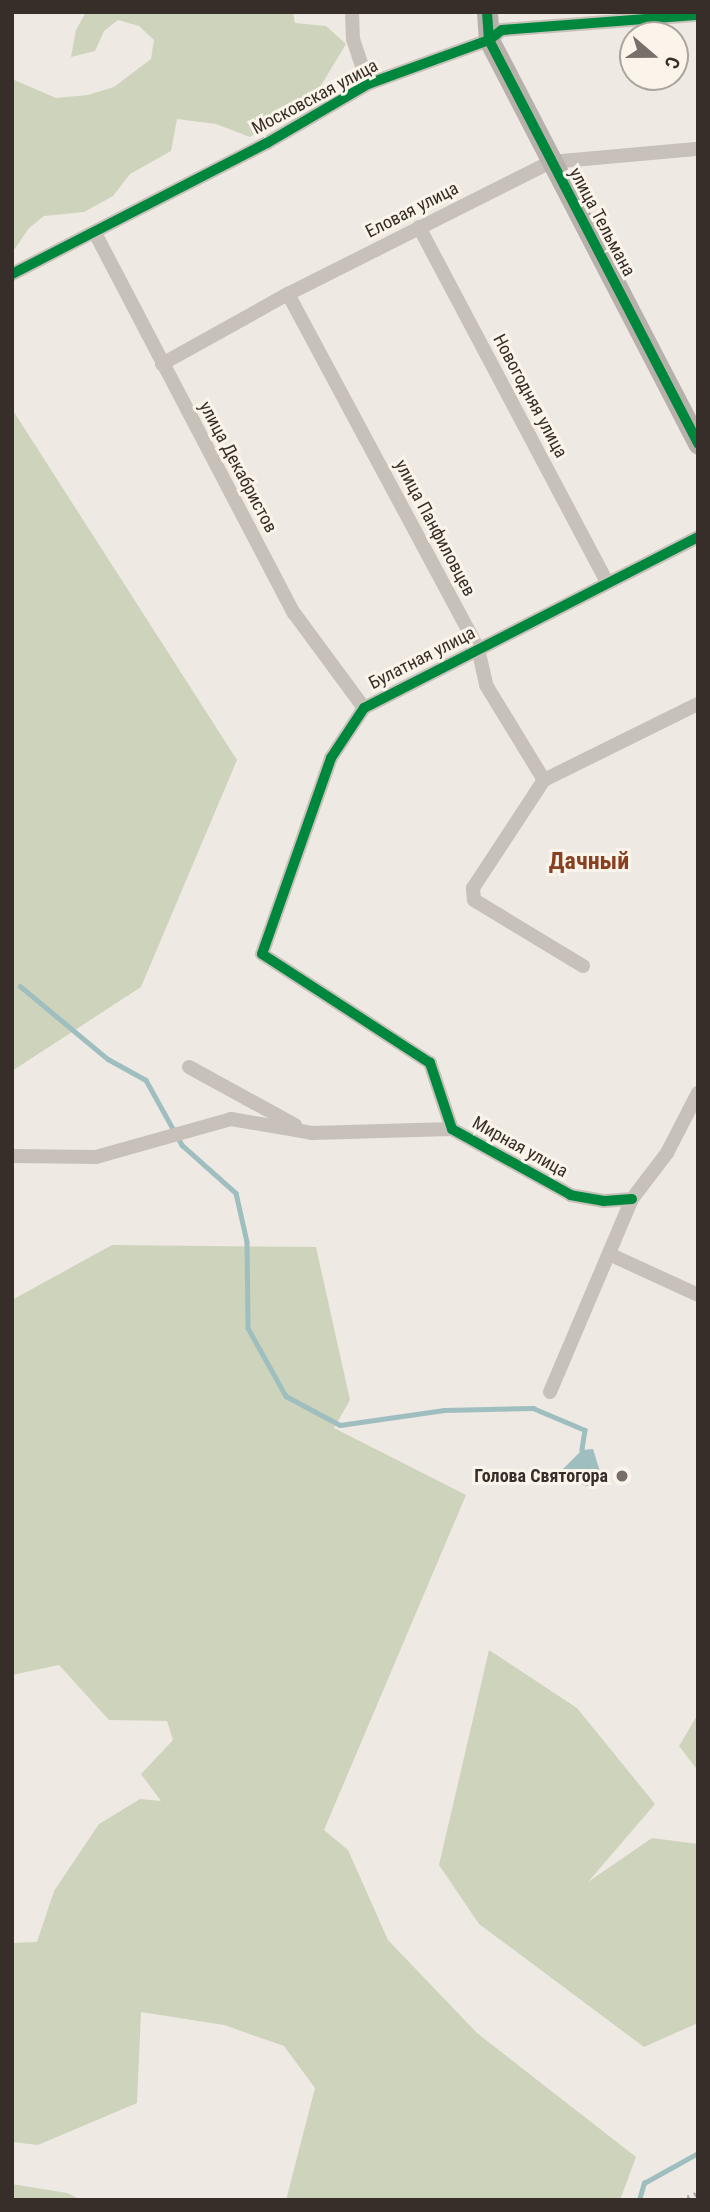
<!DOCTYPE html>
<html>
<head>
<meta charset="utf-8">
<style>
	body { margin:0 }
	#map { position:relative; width:710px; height:2212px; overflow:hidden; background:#eee9e2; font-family:"Roboto Condensed",sans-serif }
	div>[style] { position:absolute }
	.green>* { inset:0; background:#ced4bc }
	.water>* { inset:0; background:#9ebebf }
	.stream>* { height:4.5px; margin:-2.25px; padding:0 2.25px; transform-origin:2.25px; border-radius:2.25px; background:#9ebebf }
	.street>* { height:14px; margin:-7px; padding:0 7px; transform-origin:7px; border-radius:7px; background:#c7c1ba }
	.secondary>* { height:21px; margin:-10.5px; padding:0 10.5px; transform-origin:10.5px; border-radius:10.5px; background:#b8b1ab }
	.rail>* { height:4.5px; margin-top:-2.25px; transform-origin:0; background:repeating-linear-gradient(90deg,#aeaaa5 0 2px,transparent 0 7px) }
	.cycleway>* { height:10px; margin:-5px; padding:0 5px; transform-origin:5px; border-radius:5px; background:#00873e }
	.dots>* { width:19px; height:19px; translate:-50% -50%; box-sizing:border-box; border:4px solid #faf4ea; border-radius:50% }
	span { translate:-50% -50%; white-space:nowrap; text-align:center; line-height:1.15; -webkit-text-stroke:6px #faf4ea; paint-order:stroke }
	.street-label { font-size:18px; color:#382e29 }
	.poi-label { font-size:18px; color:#382e29; font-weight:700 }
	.right { translate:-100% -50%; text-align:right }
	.district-label { font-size:24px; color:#894020; font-weight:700 }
	.frame { position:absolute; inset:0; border:14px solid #382e29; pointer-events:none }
	.north { position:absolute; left:619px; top:21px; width:70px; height:70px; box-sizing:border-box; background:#faf4ea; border:2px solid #aca59d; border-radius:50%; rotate:110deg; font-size:19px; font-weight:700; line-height:28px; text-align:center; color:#382e29 }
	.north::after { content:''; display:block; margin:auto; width:24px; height:32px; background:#786f6a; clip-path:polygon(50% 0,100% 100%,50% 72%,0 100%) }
</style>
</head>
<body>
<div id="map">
	<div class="green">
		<div style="clip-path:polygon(86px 12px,293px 12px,295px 23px,326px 26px,346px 44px,317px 92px,250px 137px,216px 124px,177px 119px,171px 151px,130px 174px,113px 196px,84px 212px,44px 216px,29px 228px,12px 253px,12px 79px,56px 98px,88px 95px,114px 87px,151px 59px,154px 40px,139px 26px,118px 20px,104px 31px,95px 51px,71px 57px,76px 30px)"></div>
		<div style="clip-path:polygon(12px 409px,237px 760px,141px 987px,12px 1071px)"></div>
		<div style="clip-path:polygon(112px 1245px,316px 1247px,350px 1400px,334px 1428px,466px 1495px,324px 1830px,348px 1850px,388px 1940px,477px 2033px,636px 2157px,620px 2200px,286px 2200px,315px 2088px,284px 2046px,224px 2025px,141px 2012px,137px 2103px,38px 2145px,12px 2142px,12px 1943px,37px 1942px,54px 1891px,99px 1824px,140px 1799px,161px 1801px,141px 1774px,173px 1740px,167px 1721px,109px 1720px,59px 1665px,12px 1675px,12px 1300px)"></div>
		<div style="clip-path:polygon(489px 1650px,577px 1708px,655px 1804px,588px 1882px,652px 1838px,698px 1844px,698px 2023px,644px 2047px,479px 1924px,439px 1865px)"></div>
		<div style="clip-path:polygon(698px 1714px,698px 1771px,679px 1746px)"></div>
		<div style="clip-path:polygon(12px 2184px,67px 2193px,81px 2200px,12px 2200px)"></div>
	</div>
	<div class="water">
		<div style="clip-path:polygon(593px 1449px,601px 1475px,592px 1487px,576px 1483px,563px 1469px,582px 1450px)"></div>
	</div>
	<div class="stream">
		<div style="left:20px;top:986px;width:114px;rotate:39.7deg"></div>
		<div style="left:108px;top:1059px;width:43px;rotate:28.9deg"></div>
		<div style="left:146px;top:1080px;width:74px;rotate:61deg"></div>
		<div style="left:182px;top:1145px;width:72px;rotate:41.6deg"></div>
		<div style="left:236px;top:1193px;width:50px;rotate:77.3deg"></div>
		<div style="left:247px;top:1242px;width:86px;rotate:89.3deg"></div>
		<div style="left:248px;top:1328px;width:78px;rotate:60.8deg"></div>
		<div style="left:286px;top:1396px;width:61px;rotate:28.2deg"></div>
		<div style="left:340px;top:1425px;width:105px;rotate:-8.2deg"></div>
		<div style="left:444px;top:1410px;width:89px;rotate:-1.3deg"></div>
		<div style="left:533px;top:1408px;width:56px;rotate:22.9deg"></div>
		<div style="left:585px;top:1430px;width:20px;rotate:99deg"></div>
		<div style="left:639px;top:2200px;width:18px;rotate:-74deg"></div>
		<div style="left:644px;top:2183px;width:62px;rotate:-29.1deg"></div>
	</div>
	<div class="street">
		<div style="left:352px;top:12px;width:27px;rotate:88deg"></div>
		<div style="left:353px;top:39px;width:47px;rotate:71.6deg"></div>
		<div style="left:419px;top:227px;width:402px;rotate:62.1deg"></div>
		<div style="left:95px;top:233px;width:429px;rotate:62.4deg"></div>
		<div style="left:294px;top:613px;width:118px;rotate:53.6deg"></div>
		<div style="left:12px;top:274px;width:287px;rotate:-27.2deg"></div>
		<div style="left:267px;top:143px;width:117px;rotate:-30.3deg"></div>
		<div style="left:368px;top:84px;width:129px;rotate:-20deg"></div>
		<div style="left:489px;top:40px;width:16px;rotate:-38deg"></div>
		<div style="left:502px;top:30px;width:197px;rotate:-4.4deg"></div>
		<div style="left:288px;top:294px;width:403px;rotate:61.8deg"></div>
		<div style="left:478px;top:649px;width:37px;rotate:77deg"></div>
		<div style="left:486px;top:685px;width:111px;rotate:58.6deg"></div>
		<div style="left:162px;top:364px;width:144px;rotate:-29.1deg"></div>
		<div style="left:288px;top:294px;width:294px;rotate:-26.7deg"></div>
		<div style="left:551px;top:162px;width:148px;rotate:-5.1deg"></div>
		<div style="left:583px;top:966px;width:127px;rotate:-148.8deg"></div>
		<div style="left:474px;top:900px;width:12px;rotate:-95deg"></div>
		<div style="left:473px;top:888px;width:129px;rotate:-56.7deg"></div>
		<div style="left:544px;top:780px;width:172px;rotate:-26.3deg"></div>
		<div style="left:189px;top:1067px;width:121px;rotate:28.7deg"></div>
		<div style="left:12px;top:1156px;width:84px;rotate:0.7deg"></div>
		<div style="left:96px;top:1157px;width:140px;rotate:-15.7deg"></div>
		<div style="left:231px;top:1119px;width:82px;rotate:9.8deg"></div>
		<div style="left:312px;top:1133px;width:140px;rotate:-1.6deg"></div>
		<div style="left:632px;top:1199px;width:28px;rotate:176deg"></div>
		<div style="left:604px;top:1201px;width:34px;rotate:-170deg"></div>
		<div style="left:571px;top:1195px;width:136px;rotate:-151deg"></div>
		<div style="left:452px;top:1129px;width:70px;rotate:-108.4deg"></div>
		<div style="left:430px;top:1063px;width:200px;rotate:-147deg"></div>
		<div style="left:262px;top:954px;width:208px;rotate:-70.6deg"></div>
		<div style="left:331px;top:758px;width:60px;rotate:-56.6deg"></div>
		<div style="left:364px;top:708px;width:375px;rotate:-27.1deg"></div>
		<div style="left:609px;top:1254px;width:98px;rotate:24.7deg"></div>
		<div style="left:550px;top:1392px;width:210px;rotate:-67deg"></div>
		<div style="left:632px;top:1199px;width:58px;rotate:-52.7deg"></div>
		<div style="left:667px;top:1153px;width:68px;rotate:-62.7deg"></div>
	</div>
	<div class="secondary">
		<div style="left:487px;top:12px;width:28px;rotate:86deg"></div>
		<div style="left:489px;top:40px;width:455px;rotate:62.6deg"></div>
	</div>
	<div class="rail">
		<div style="left:681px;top:2200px;width:18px;rotate:-22deg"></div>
	</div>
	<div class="cycleway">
		<div style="left:487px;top:12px;width:28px;rotate:86deg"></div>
		<div style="left:489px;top:40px;width:455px;rotate:62.6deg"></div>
		<div style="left:12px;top:274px;width:287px;rotate:-27.2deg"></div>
		<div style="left:267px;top:143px;width:117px;rotate:-30.3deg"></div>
		<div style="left:368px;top:84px;width:129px;rotate:-20deg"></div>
		<div style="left:489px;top:40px;width:16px;rotate:-38deg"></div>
		<div style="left:502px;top:30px;width:197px;rotate:-4.4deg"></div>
		<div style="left:632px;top:1199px;width:28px;rotate:176deg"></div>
		<div style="left:604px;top:1201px;width:34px;rotate:-170deg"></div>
		<div style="left:571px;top:1195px;width:136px;rotate:-151deg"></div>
		<div style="left:452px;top:1129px;width:70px;rotate:-108.4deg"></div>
		<div style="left:430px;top:1063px;width:200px;rotate:-147deg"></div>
		<div style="left:262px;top:954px;width:208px;rotate:-70.6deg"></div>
		<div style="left:331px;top:758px;width:60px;rotate:-56.6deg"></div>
		<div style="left:364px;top:708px;width:375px;rotate:-27.1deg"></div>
	</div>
	<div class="dots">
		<div style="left:622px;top:1476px;background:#786f6a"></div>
	</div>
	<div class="street-label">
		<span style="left:315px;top:97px;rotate:-28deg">Московская улица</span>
		<span style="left:412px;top:210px;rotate:-27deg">Еловая улица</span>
		<span style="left:602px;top:222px;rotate:62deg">улица Тельмана</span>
		<span style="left:530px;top:396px;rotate:62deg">Новогодняя улица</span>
		<span style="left:238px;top:467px;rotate:62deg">улица Декабристов</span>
		<span style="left:435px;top:528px;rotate:62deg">улица Панфиловцев</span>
		<span style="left:422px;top:658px;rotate:-27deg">Булатная улица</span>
		<span style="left:520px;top:1147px;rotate:29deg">Мирная улица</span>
	</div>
	<div class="poi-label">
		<span class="right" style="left:608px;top:1476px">Голова Святогора</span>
	</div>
	<div class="district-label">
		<span style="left:589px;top:862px">Дачный</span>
	</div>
	<div class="frame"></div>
	<div class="north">С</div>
</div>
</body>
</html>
